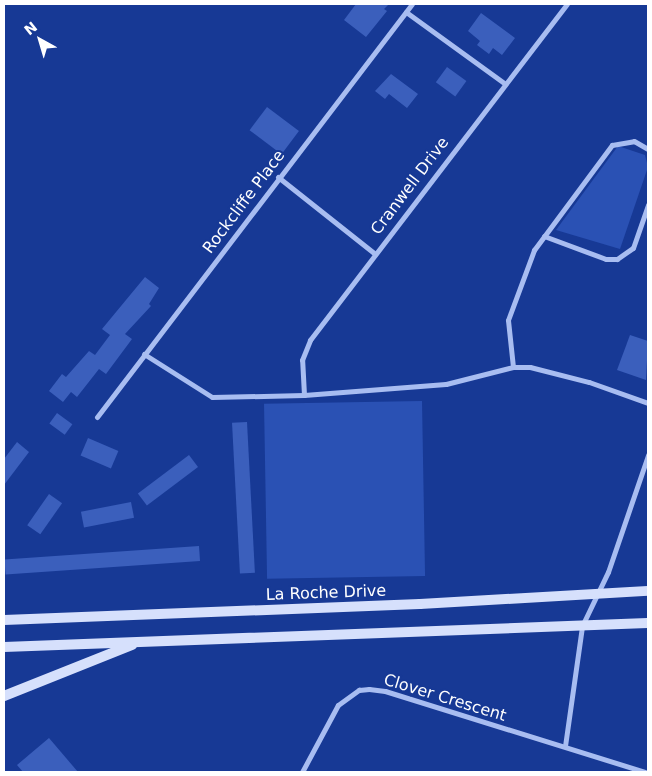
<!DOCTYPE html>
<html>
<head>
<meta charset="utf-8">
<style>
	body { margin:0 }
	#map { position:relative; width:652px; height:776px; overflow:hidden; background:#173995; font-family:"DejaVu Sans",sans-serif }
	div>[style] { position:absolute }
	.green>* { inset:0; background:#2a51b4; transform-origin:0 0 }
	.building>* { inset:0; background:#3b5fbc; transform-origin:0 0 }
	.street>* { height:5px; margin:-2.5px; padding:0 2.5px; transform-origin:2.5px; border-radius:2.5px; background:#a8bdf1 }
	.secondary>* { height:10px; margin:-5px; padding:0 5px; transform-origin:5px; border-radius:5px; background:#d6e0fc }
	span { translate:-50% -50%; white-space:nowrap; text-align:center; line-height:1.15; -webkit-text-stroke:4px #173995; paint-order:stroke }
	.street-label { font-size:16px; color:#fff }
	.frame { position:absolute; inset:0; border:5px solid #fff; pointer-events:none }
	.north { position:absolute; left:15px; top:15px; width:50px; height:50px; -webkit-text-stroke:4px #173995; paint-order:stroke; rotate:321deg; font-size:14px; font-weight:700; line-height:20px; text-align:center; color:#fff }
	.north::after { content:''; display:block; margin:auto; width:18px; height:22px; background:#fff; clip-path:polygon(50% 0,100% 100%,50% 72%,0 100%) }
</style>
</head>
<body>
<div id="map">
	<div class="green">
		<div style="clip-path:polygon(618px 146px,645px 155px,648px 167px,620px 249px,556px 230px)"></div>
		<div style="left:422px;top:401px;width:175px;height:158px;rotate:89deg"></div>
	</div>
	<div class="building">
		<div style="clip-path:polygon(356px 4px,389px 4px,384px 9px,387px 11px,366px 37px,344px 20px)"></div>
		<div style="clip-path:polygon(481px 13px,515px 38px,502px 55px,493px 48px,489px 54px,477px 45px,480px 41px,468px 31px)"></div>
		<div style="left:447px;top:67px;width:24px;height:19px;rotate:36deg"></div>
		<div style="clip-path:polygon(391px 74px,418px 94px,407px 108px,389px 94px,385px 99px,375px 91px)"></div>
		<div style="left:267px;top:107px;width:40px;height:29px;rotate:37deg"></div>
		<div style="clip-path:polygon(145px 277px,159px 288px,149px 304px,151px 306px,125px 334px,132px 339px,106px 374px,99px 369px,77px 397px,71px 392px,63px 402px,49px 391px,62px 374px,66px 377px,89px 351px,95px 355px,110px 335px,102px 329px)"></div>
		<div style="clip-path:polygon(630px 335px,648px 341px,646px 380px,617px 370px)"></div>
		<div style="left:57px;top:413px;width:19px;height:13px;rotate:36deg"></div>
		<div style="left:247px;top:422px;width:151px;height:15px;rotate:87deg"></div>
		<div style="left:88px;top:438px;width:33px;height:19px;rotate:23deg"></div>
		<div style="clip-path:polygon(17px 442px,29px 452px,4px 485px,4px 459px)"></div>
		<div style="left:189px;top:455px;width:15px;height:64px;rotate:53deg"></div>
		<div style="left:49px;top:494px;width:16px;height:38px;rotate:35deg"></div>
		<div style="left:131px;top:502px;width:16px;height:51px;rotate:79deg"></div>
		<div style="left:199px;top:546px;width:15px;height:195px;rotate:86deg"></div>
		<div style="clip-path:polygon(49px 738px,78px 772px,23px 772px,17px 765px)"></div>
	</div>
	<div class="street">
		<div style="left:406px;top:12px;width:121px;rotate:35.9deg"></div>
		<div style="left:278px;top:177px;width:124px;rotate:38.4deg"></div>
		<div style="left:544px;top:236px;width:66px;rotate:20.4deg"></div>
		<div style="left:606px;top:259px;width:11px"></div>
		<div style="left:617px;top:259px;width:19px;rotate:-35deg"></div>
		<div style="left:633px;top:248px;width:46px;rotate:-70.8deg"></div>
		<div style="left:144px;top:354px;width:80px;rotate:32.3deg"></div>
		<div style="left:212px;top:397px;width:92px;rotate:-1.2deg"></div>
		<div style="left:304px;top:395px;width:142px;rotate:-4.4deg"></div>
		<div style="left:446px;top:384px;width:69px;rotate:-14.2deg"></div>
		<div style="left:513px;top:367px;width:17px"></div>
		<div style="left:530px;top:367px;width:61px;rotate:14.3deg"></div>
		<div style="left:589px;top:382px;width:63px;rotate:19.6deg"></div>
		<div style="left:513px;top:367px;width:47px;rotate:-96.1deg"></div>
		<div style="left:508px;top:320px;width:75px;rotate:-69.6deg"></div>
		<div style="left:534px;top:250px;width:131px;rotate:-53.4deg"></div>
		<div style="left:612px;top:145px;width:22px;rotate:-10deg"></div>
		<div style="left:634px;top:141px;width:16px;rotate:30deg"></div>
		<div style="left:304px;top:395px;width:35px;rotate:-93deg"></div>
		<div style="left:302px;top:360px;width:22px;rotate:-68deg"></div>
		<div style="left:310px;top:340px;width:423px;rotate:-52.6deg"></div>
		<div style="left:97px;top:417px;width:519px;rotate:-52.67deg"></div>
		<div style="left:565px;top:746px;width:121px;rotate:-81.9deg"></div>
		<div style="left:582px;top:626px;width:60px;rotate:-64.3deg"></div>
		<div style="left:608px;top:572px;width:124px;rotate:-71.1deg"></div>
		<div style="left:302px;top:772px;width:76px;rotate:-61.8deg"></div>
		<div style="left:338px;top:705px;width:26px;rotate:-36deg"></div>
		<div style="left:359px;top:690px;width:10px;rotate:-6deg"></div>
		<div style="left:369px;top:689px;width:16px;rotate:7deg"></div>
		<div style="left:385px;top:691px;width:272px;rotate:17.3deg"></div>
	</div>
	<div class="secondary">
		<div style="left:4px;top:620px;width:416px;rotate:-2.2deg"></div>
		<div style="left:420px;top:604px;width:228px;rotate:-3.3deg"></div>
		<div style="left:4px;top:647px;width:644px;rotate:-2.13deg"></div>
		<div style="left:4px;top:696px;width:138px;rotate:-21.7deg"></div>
	</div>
	<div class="street-label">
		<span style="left:410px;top:186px;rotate:-53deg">Cranwell Drive</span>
		<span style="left:244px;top:202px;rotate:-53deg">Rockcliffe Place</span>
		<span style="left:326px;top:593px;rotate:-2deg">La Roche Drive</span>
		<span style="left:445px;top:698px;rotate:17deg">Clover Crescent</span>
	</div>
	<div class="frame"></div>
	<div class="north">N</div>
</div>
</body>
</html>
